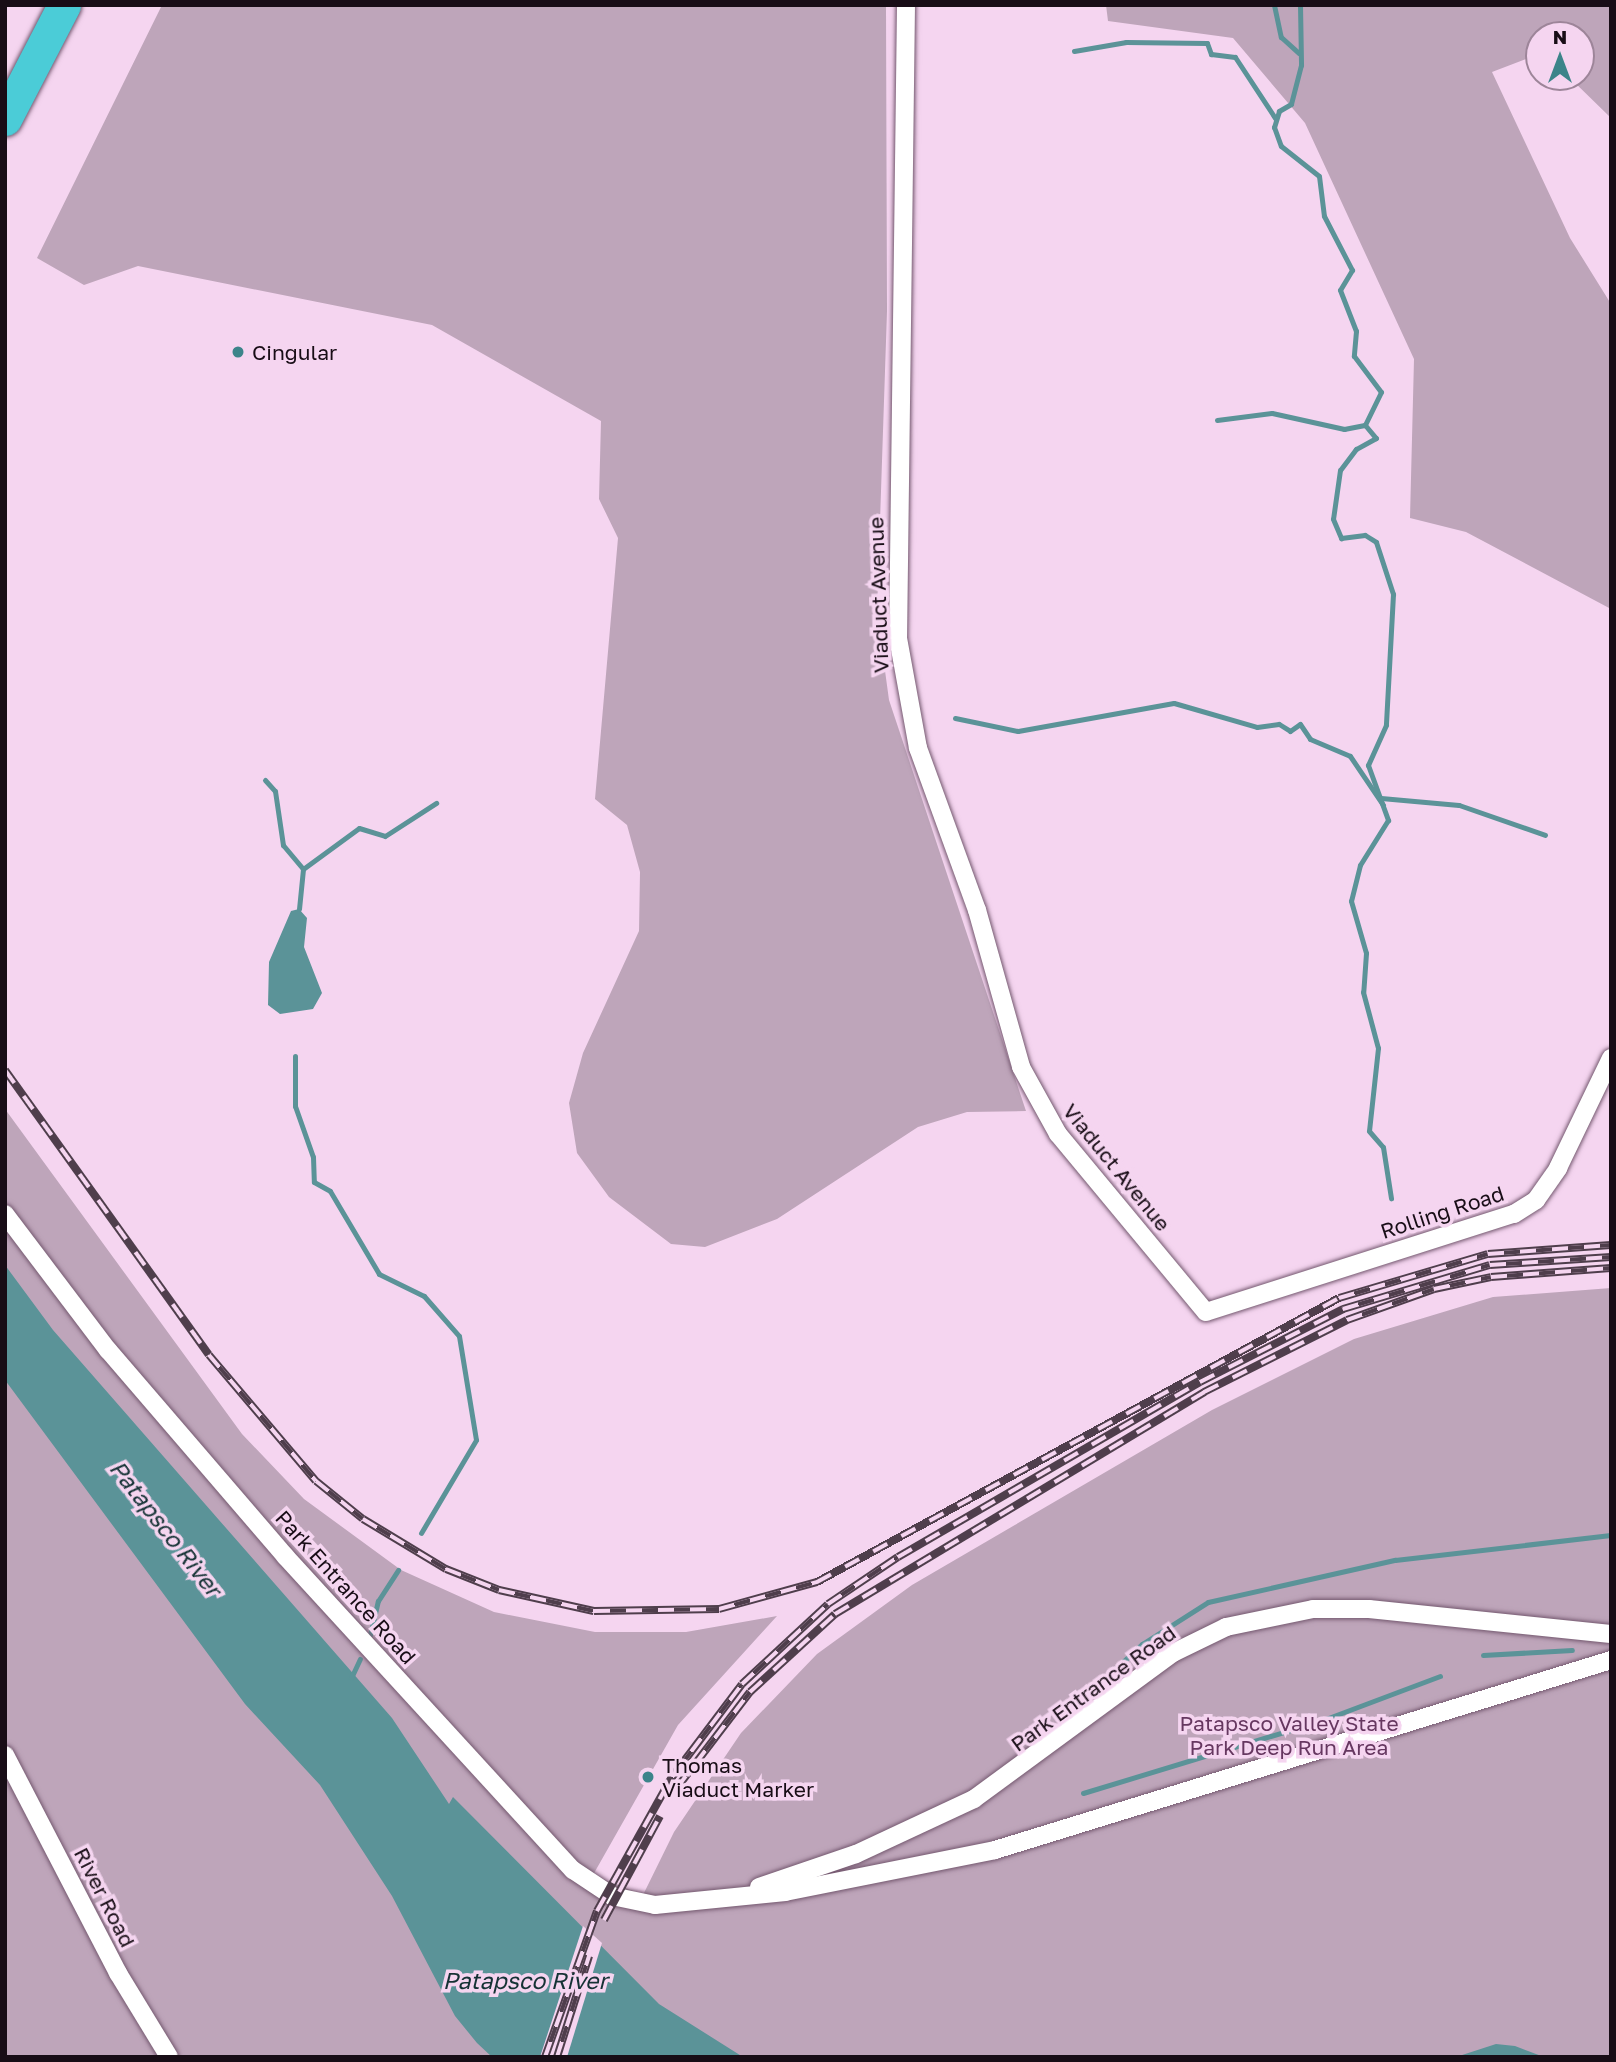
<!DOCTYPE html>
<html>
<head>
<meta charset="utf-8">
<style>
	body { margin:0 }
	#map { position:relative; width:1616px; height:2062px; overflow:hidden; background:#f5d5f0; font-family:"Golos Text",sans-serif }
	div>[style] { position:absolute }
	.green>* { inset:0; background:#bea5ba }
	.water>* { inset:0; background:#5b9398 }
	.pier>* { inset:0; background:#f5d5f0 }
	.stream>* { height:5px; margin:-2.5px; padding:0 2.5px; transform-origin:2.5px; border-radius:2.5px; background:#5b9398 }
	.roads { filter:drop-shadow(0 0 2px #74586f) drop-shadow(0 0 2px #74586f) }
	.minor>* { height:18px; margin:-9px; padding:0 9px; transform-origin:9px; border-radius:9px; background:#fff }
	.motorway>* { height:33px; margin:-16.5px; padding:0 16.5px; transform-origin:16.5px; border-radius:16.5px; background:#4bccd7 }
	.rail>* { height:8px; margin-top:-4px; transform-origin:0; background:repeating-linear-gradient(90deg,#f5d5f0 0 16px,#4f3e4c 0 32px); box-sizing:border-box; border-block:2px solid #4f3e4c }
	.dots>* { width:19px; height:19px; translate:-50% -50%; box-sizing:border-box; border:4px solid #f5d5f0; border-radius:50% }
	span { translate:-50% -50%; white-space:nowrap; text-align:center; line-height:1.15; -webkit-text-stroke:7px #f5d5f0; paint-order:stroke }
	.poi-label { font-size:21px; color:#180d16 }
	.left { translate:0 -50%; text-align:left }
	.street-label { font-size:21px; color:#180d16 }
	.park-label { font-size:21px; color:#663760 }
	.water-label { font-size:23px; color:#153235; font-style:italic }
	.frame { position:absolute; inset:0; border:7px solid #180d16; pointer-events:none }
	.north { position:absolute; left:1525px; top:21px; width:70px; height:70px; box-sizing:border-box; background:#f5d5f0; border:2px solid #9d8599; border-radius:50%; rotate:0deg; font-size:19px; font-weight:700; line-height:28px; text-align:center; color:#180d16 }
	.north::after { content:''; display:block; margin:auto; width:24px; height:32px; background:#3c848a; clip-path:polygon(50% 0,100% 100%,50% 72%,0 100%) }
</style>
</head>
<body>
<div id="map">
	<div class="green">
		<div style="clip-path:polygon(162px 5px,886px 5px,887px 311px,877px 612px,889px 700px,1026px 1111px,967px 1112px,918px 1127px,777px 1219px,705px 1247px,671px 1244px,609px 1197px,577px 1153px,569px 1103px,583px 1053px,639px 931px,640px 872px,627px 825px,595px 799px,618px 538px,599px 499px,601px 421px,432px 325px,138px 266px,84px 285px,37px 258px)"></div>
		<div style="clip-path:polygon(1106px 5px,1611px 5px,1611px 118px,1569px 77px,1581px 77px,1581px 35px,1539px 35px,1539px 54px,1492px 72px,1570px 238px,1611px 304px,1611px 609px,1466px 532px,1410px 518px,1414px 359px,1305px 123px,1233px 38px,1108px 21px)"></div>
		<div style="clip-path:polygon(5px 1109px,242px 1434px,304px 1499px,401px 1570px,494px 1612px,595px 1632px,686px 1632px,777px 1616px,678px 1725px,593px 1875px,643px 1895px,674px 1832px,741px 1733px,817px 1654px,912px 1585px,1212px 1410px,1354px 1339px,1493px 1297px,1611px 1288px,1611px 2057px,5px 2057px)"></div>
	</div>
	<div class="water">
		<div style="clip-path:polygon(299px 909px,307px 918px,304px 947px,322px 993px,313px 1009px,280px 1014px,268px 1005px,269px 962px,291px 911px)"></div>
		<div style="clip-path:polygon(5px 1265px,53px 1330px,392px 1718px,449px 1804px,453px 1797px,659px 2004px,743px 2057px,492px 2057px,477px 2043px,455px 2016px,392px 1896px,320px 1785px,245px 1704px,5px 1380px)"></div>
		<div style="clip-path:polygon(1496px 2044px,1515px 2046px,1544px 2057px,1456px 2057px)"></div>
	</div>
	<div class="pier">
		<div style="clip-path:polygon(583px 1926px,602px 1943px,567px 2057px,540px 2057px)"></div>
	</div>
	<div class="stream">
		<div style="left:1274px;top:5px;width:33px;rotate:78deg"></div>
		<div style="left:1281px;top:37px;width:24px;rotate:42deg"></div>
		<div style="left:1300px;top:5px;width:60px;rotate:89deg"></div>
		<div style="left:1301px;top:65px;width:40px;rotate:104.4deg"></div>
		<div style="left:1291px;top:104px;width:14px;rotate:150deg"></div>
		<div style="left:1279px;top:111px;width:17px;rotate:107deg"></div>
		<div style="left:1274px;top:127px;width:20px;rotate:70deg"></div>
		<div style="left:1281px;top:146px;width:48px;rotate:38.3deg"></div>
		<div style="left:1319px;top:176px;width:40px;rotate:82.9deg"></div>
		<div style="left:1324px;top:216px;width:61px;rotate:62.6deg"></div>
		<div style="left:1352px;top:270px;width:23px;rotate:121deg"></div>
		<div style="left:1340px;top:290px;width:44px;rotate:68.7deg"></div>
		<div style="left:1356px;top:331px;width:25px;rotate:95deg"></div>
		<div style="left:1354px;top:356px;width:45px;rotate:53.1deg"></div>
		<div style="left:1381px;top:392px;width:37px;rotate:116deg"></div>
		<div style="left:1074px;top:51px;width:53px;rotate:-9.8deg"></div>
		<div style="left:1126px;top:42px;width:81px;rotate:0.7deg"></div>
		<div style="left:1207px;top:43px;width:12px;rotate:70deg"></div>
		<div style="left:1211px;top:54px;width:24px;rotate:7deg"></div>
		<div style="left:1235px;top:57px;width:73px;rotate:56.7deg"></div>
		<div style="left:1217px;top:420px;width:55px;rotate:-7.3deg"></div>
		<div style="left:1272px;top:413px;width:74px;rotate:12.5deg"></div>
		<div style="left:1344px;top:429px;width:21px;rotate:-11deg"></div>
		<div style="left:1365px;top:425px;width:17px;rotate:50deg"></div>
		<div style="left:1376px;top:438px;width:23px;rotate:151deg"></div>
		<div style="left:1356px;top:449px;width:26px;rotate:127deg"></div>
		<div style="left:1340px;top:470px;width:49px;rotate:98.1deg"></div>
		<div style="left:1333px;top:519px;width:21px;rotate:67deg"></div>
		<div style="left:1341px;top:538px;width:24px;rotate:-7deg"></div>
		<div style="left:1365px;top:535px;width:13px;rotate:32deg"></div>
		<div style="left:1376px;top:542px;width:55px;rotate:71.9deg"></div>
		<div style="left:1393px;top:594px;width:131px;rotate:93.1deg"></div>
		<div style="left:1386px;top:725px;width:44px;rotate:114.2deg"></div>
		<div style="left:1368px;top:765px;width:59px;rotate:70deg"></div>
		<div style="left:1388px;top:820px;width:53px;rotate:121.9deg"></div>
		<div style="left:1360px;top:865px;width:37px;rotate:104deg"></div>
		<div style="left:1351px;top:901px;width:54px;rotate:73.9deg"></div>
		<div style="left:1366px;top:953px;width:39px;rotate:94deg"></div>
		<div style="left:1363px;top:992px;width:58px;rotate:75deg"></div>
		<div style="left:1378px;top:1048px;width:83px;rotate:96.2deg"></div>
		<div style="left:1369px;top:1131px;width:21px;rotate:49deg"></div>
		<div style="left:1383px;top:1147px;width:52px;rotate:81.1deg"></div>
		<div style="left:955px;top:718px;width:64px;rotate:11.7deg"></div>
		<div style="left:1018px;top:731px;width:158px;rotate:-10.2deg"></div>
		<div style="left:1174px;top:703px;width:86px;rotate:16.1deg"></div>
		<div style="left:1257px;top:727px;width:22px;rotate:-8deg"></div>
		<div style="left:1279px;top:724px;width:13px;rotate:32deg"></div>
		<div style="left:1290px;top:731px;width:12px;rotate:-35deg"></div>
		<div style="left:1300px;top:724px;width:18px;rotate:56deg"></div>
		<div style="left:1310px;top:739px;width:43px;rotate:23deg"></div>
		<div style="left:1350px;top:756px;width:59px;rotate:56deg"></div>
		<div style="left:265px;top:780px;width:15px;rotate:48deg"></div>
		<div style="left:275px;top:791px;width:55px;rotate:81.6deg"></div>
		<div style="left:283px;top:845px;width:31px;rotate:50deg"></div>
		<div style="left:303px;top:869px;width:40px;rotate:95.7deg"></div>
		<div style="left:1381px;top:798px;width:78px;rotate:5.1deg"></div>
		<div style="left:1459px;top:805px;width:91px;rotate:19.2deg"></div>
		<div style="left:303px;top:869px;width:69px;rotate:-36.2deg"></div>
		<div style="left:359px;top:828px;width:27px;rotate:17deg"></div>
		<div style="left:385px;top:836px;width:61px;rotate:-32.9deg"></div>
		<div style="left:295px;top:1056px;width:50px;rotate:90deg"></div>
		<div style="left:295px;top:1106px;width:54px;rotate:70.6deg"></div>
		<div style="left:313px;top:1157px;width:25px;rotate:88deg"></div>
		<div style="left:314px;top:1182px;width:18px;rotate:29deg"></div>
		<div style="left:330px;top:1191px;width:96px;rotate:59.4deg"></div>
		<div style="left:379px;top:1274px;width:50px;rotate:26.1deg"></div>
		<div style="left:424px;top:1296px;width:53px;rotate:48.8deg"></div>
		<div style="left:459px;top:1336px;width:105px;rotate:80.7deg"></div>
		<div style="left:476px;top:1440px;width:108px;rotate:120.6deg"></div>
		<div style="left:370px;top:1635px;width:35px;rotate:-77deg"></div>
		<div style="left:378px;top:1601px;width:37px;rotate:-57deg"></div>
		<div style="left:1483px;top:1655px;width:89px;rotate:-3.2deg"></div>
		<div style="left:351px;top:1678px;width:21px;rotate:-65deg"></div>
		<div style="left:1085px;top:1697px;width:78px;rotate:-42.9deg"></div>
		<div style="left:1142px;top:1644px;width:78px;rotate:-32.5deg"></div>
		<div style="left:1208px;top:1602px;width:192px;rotate:-12.7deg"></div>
		<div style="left:1395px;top:1560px;width:217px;rotate:-6.6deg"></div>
		<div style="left:1083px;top:1793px;width:251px;rotate:-16.9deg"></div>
		<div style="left:1323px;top:1720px;width:125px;rotate:-20.6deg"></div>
	</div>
	<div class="roads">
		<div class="minor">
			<div style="left:906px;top:5px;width:633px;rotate:90.72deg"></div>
			<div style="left:898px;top:638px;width:112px;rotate:79.7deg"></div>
			<div style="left:918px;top:748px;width:172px;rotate:70deg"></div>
			<div style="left:977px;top:910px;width:163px;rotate:74.3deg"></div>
			<div style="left:1021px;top:1067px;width:77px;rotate:61.1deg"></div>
			<div style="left:1058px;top:1134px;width:231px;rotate:50.3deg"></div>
			<div style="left:1206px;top:1312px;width:323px;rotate:-17.7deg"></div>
			<div style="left:1514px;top:1214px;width:26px;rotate:-32deg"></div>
			<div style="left:1536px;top:1200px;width:39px;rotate:-55deg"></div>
			<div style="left:1558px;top:1168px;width:122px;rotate:-64.3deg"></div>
			<div style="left:5px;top:1214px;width:171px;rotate:52.9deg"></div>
			<div style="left:108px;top:1350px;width:272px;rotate:49.3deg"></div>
			<div style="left:285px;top:1556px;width:426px;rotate:47.5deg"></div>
			<div style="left:573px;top:1870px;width:47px;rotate:33.7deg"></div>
			<div style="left:612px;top:1896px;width:44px;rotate:11.8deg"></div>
			<div style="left:655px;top:1905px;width:131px;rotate:-5.7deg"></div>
			<div style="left:785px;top:1892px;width:214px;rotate:-11.3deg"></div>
			<div style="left:995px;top:1850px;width:645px;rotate:-17.14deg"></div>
			<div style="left:5px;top:1755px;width:246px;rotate:62.6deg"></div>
			<div style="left:118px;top:1973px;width:98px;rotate:58.7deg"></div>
			<div style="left:759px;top:1887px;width:102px;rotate:-18.8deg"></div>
			<div style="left:856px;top:1854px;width:130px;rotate:-25deg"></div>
			<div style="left:974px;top:1799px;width:247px;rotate:-36.3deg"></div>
			<div style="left:1173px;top:1653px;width:59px;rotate:-26.1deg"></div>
			<div style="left:1226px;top:1627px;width:89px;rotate:-11.7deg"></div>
			<div style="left:1313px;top:1609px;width:56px"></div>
			<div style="left:1369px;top:1609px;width:243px;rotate:5.9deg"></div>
		</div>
		<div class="motorway">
			<div style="left:5px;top:119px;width:128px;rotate:-62.6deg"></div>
		</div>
	</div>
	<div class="rail">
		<div style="left:5px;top:1070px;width:350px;rotate:54.4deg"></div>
		<div style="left:209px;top:1355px;width:165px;rotate:49.7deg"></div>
		<div style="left:316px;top:1481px;width:60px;rotate:39deg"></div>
		<div style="left:363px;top:1519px;width:97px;rotate:31.1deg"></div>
		<div style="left:446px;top:1569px;width:57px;rotate:21.6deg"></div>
		<div style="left:499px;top:1590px;width:97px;rotate:12.5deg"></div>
		<div style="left:594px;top:1611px;width:125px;rotate:-0.9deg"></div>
		<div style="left:719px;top:1609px;width:102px;rotate:-15.4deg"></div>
		<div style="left:817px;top:1582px;width:594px;rotate:-28.55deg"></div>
		<div style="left:1339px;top:1298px;width:155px;rotate:-16.5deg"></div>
		<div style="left:1488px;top:1254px;width:123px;rotate:-4.2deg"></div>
		<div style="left:676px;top:1789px;width:122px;rotate:-52.7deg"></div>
		<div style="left:750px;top:1692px;width:115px;rotate:-42.5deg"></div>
		<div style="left:835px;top:1614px;width:431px;rotate:-31deg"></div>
		<div style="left:1204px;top:1392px;width:160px;rotate:-26.7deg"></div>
		<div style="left:1347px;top:1320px;width:92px;rotate:-19.6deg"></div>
		<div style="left:1434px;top:1289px;width:58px;rotate:-11.9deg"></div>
		<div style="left:1491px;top:1277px;width:120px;rotate:-4.3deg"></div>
		<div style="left:604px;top:1920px;width:118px;rotate:-61.7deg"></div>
		<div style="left:545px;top:2057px;width:155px;rotate:-70.4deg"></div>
		<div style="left:597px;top:1911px;width:154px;rotate:-60.8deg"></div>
		<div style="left:672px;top:1777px;width:116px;rotate:-53deg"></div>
		<div style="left:742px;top:1684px;width:117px;rotate:-42.9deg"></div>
		<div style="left:828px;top:1604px;width:84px;rotate:-33.9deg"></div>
		<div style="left:898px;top:1557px;width:349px;rotate:-30.1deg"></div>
		<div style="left:1200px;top:1382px;width:161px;rotate:-27deg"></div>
		<div style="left:1343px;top:1309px;width:153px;rotate:-16.7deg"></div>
		<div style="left:1490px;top:1265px;width:121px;rotate:-3.8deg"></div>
		<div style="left:557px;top:2057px;width:106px;rotate:-72.4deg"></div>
	</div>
	<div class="dots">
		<div style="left:238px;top:352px;background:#3c848a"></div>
		<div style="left:648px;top:1777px;background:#3c848a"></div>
	</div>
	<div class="poi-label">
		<span class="left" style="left:252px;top:352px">Cingular</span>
		<span class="left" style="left:662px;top:1777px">Thomas<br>Viaduct Marker</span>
	</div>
	<div class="street-label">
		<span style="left:878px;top:595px;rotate:-92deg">Viaduct Avenue</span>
		<span style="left:1117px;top:1167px;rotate:51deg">Viaduct Avenue</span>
		<span style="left:1442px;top:1212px;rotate:-18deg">Rolling Road</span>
		<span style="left:346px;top:1587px;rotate:48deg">Park Entrance Road</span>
		<span style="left:1093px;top:1688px;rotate:-36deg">Park Entrance Road</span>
		<span style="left:105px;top:1897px;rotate:63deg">River Road</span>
	</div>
	<div class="park-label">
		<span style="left:1289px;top:1735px">Patapsco Valley State<br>Park Deep Run Area</span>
	</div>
	<div class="water-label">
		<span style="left:166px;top:1528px;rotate:52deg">Patapsco River</span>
		<span style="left:525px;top:1980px">Patapsco River</span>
	</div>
	<div class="frame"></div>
	<div class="north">N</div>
</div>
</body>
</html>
